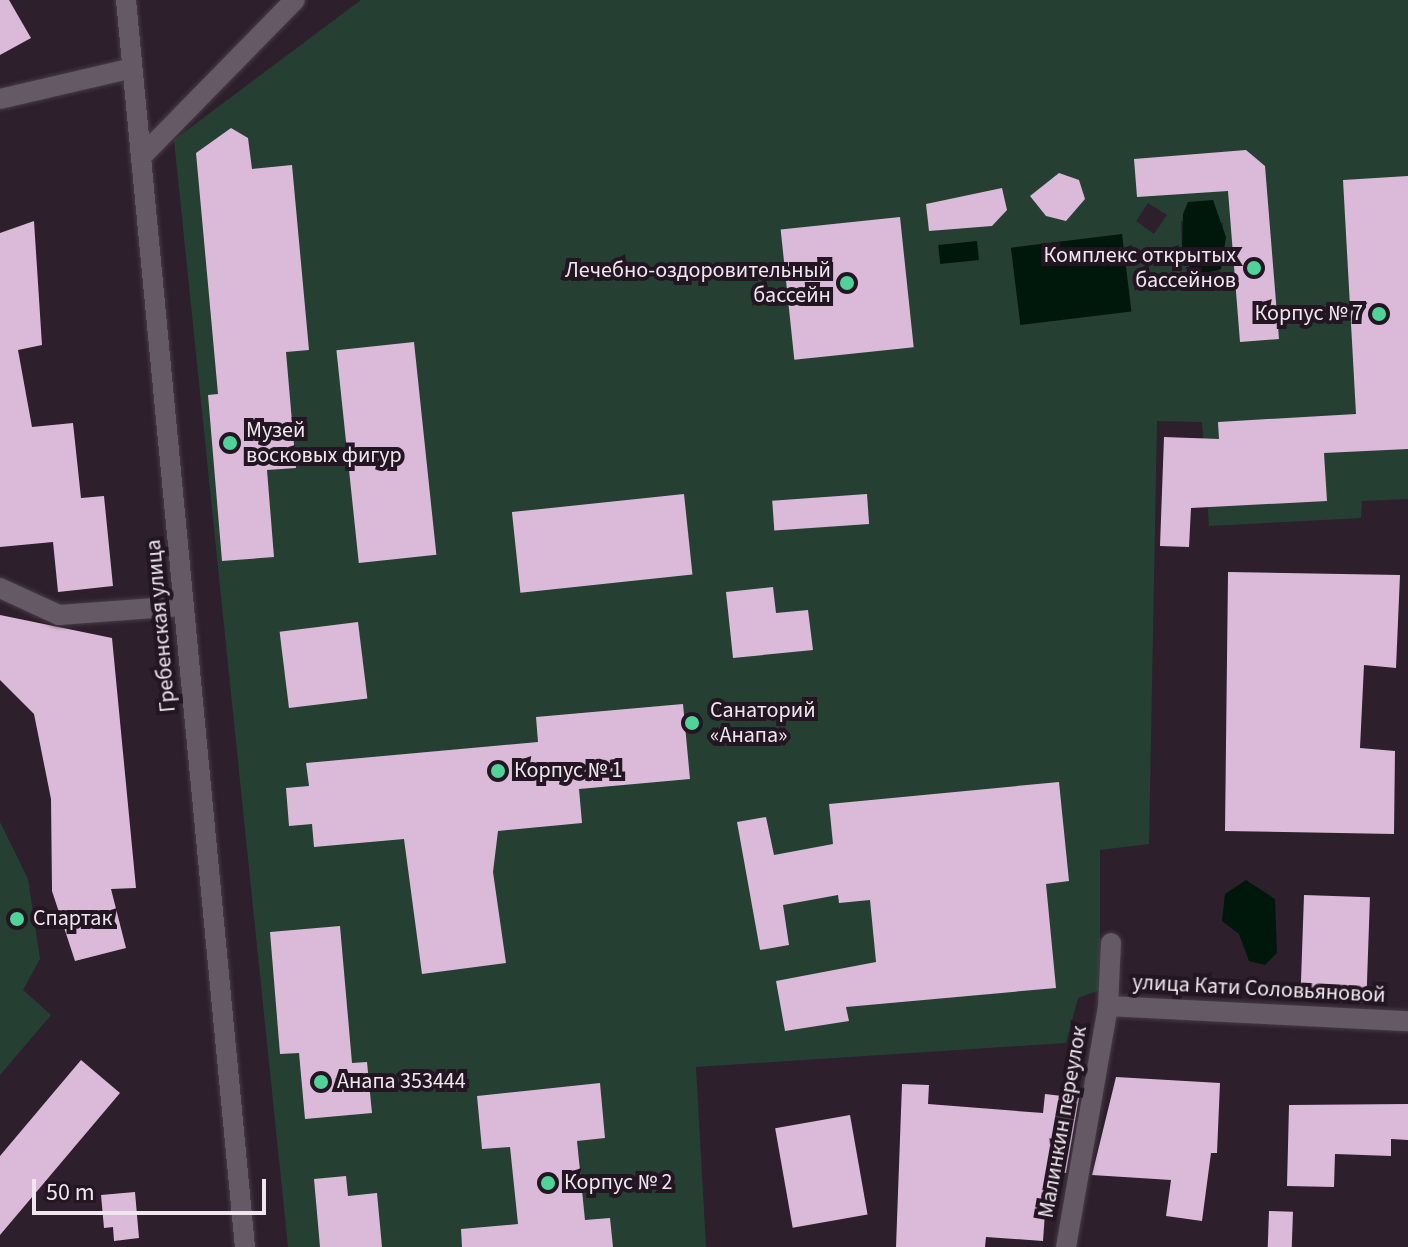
<!DOCTYPE html>
<html>
<head>
<meta charset="utf-8">
<style>
	body { margin:0 }
	#map { position:relative; width:1408px; height:1247px; overflow:hidden; background:#2d1f2c; font-family:"Source Sans 3",sans-serif }
	div>[style] { position:absolute }
	.green>* { inset:0; background:#254032 }
	.water>* { inset:0; background:#00180c; transform-origin:0 0 }
	.building>* { inset:0; background:#dabad8; transform-origin:0 0 }
	.roads { filter:drop-shadow(0 0 2px #483b47) drop-shadow(0 0 2px #483b47) }
	.minor>* { height:20px; margin:-10px; padding:0 10px; transform-origin:10px; border-radius:10px; background:#655965 }
	.dots>* { width:22px; height:22px; translate:-50% -50%; box-sizing:border-box; border:4px solid #231622; border-radius:50% }
	span { translate:-50% -50%; white-space:nowrap; text-align:center; line-height:1.15; -webkit-text-stroke:8px #231622; paint-order:stroke }
	.poi-label { font-size:22px; color:#efe6ee }
	.right { translate:-100% -50%; text-align:right }
	.left { translate:0 -50%; text-align:left }
	.street-label { font-size:22px; color:#efe6ee }
	.scale { position:absolute; left:32px; top:1179px; width:234px; height:36px; box-sizing:border-box; border:4px solid #efe6ee; border-top:0; padding-left:10px; font-size:24px; line-height:28px; white-space:nowrap; color:#efe6ee; -webkit-text-stroke:6px #231622; paint-order:stroke }
</style>
</head>
<body>
<div id="map">
	<div class="green">
		<div style="clip-path:polygon(evenodd,361px 0,1408px 0,1408px 499px,1362px 501px,1361px 518px,1209px 526px,1202px 422px,1157px 421px,1149px 844px,1100px 850px,1100px 990px,1078px 998px,1066px 1043px,696px 1067px,706px 1247px,288px 1247px,174px 140px,361px 0,1148px 203px,1167px 215px,1154px 234px,1136px 221px,1148px 203px,361px 0,1181px 221px,1223px 223px,1220px 272px,1194px 276px,1182px 251px,1181px 221px)"></div>
		<div style="clip-path:polygon(0 822px,28px 879px,40px 959px,23px 990px,51px 1015px,0 1075px)"></div>
	</div>
	<div class="water">
		<div style="clip-path:polygon(1213px 200px,1226px 237px,1221px 269px,1194px 276px,1182px 251px,1183px 214px,1188px 202px)"></div>
		<div style="left:1122px;top:234px;width:78px;height:112px;rotate:83deg"></div>
		<div style="left:977px;top:241px;width:19px;height:39px;rotate:84deg"></div>
		<div style="clip-path:polygon(1246px 880px,1275px 899px,1277px 953px,1265px 965px,1249px 961px,1239px 934px,1222px 921px,1225px 894px)"></div>
	</div>
	<div class="building">
		<div style="clip-path:polygon(0 0,9px 0,31px 38px,0 55px)"></div>
		<div style="clip-path:polygon(231px 128px,248px 138px,252px 169px,292px 165px,309px 350px,286px 352px,296px 468px,267px 470px,274px 557px,222px 561px,208px 395px,218px 394px,196px 153px)"></div>
		<div style="clip-path:polygon(1246px 150px,1265px 166px,1279px 339px,1240px 342px,1228px 191px,1137px 197px,1134px 159px)"></div>
		<div style="clip-path:polygon(1059px 173px,1079px 180px,1085px 199px,1066px 221px,1046px 216px,1030px 196px)"></div>
		<div style="clip-path:polygon(1408px 176px,1408px 449px,1324px 453px,1327px 501px,1191px 508px,1189px 547px,1160px 546px,1164px 437px,1219px 439px,1218px 422px,1356px 414px,1343px 180px)"></div>
		<div style="clip-path:polygon(1002px 188px,1007px 210px,992px 226px,929px 231px,926px 204px)"></div>
		<div style="left:900px;top:217px;width:131px;height:120px;rotate:84deg"></div>
		<div style="clip-path:polygon(34px 221px,42px 345px,18px 350px,32px 427px,73px 423px,81px 498px,104px 496px,113px 586px,58px 592px,53px 542px,0 547px,0 233px)"></div>
		<div style="left:414px;top:342px;width:214px;height:78px;rotate:84deg"></div>
		<div style="left:684px;top:494px;width:81px;height:173px;rotate:84deg"></div>
		<div style="left:867px;top:494px;width:30px;height:95px;rotate:86deg"></div>
		<div style="clip-path:polygon(1228px 572px,1400px 575px,1396px 668px,1364px 665px,1360px 748px,1395px 751px,1394px 834px,1225px 831px)"></div>
		<div style="clip-path:polygon(773px 587px,776px 613px,808px 610px,813px 650px,733px 658px,726px 592px)"></div>
		<div style="clip-path:polygon(0 615px,112px 638px,136px 888px,111px 889px,126px 948px,75px 961px,52px 891px,51px 799px,34px 714px,0 680px)"></div>
		<div style="left:358px;top:622px;width:77px;height:79px;rotate:83deg"></div>
		<div style="clip-path:polygon(683px 704px,690px 779px,579px 789px,582px 823px,498px 831px,493px 872px,506px 963px,422px 974px,404px 839px,314px 847px,312px 824px,289px 826px,286px 788px,309px 786px,306px 763px,538px 742px,536px 717px)"></div>
		<div style="clip-path:polygon(1059px 782px,1069px 881px,1046px 884px,1056px 988px,846px 1007px,849px 1021px,785px 1031px,776px 981px,876px 962px,870px 900px,839px 903px,838px 895px,783px 905px,789px 945px,760px 950px,737px 822px,766px 817px,774px 855px,833px 844px,829px 804px)"></div>
		<div style="left:1304px;top:895px;width:66px;height:106px;rotate:2deg"></div>
		<div style="clip-path:polygon(340px 926px,352px 1063px,367px 1062px,372px 1113px,305px 1119px,299px 1053px,280px 1054px,270px 932px)"></div>
		<div style="clip-path:polygon(81px 1060px,120px 1093px,0 1235px,0 1156px)"></div>
		<div style="clip-path:polygon(1116px 1077px,1220px 1083px,1217px 1153px,1211px 1153px,1202px 1221px,1166px 1216px,1171px 1180px,1092px 1175px)"></div>
		<div style="clip-path:polygon(600px 1083px,605px 1138px,577px 1141px,585px 1220px,610px 1218px,613px 1247px,462px 1247px,461px 1229px,518px 1224px,510px 1147px,482px 1149px,477px 1096px)"></div>
		<div style="clip-path:polygon(902px 1084px,929px 1085px,928px 1104px,1043px 1113px,1045px 1094px,1079px 1098px,1066px 1173px,1048px 1171px,1043px 1241px,986px 1237px,985px 1247px,896px 1247px)"></div>
		<div style="clip-path:polygon(1408px 1104px,1408px 1140px,1391px 1139px,1391px 1156px,1335px 1154px,1334px 1187px,1287px 1186px,1289px 1105px)"></div>
		<div style="left:850px;top:1115px;width:101px;height:76px;rotate:80deg"></div>
		<div style="clip-path:polygon(346px 1176px,348px 1196px,377px 1193px,382px 1247px,320px 1247px,314px 1179px)"></div>
		<div style="clip-path:polygon(135px 1192px,139px 1238px,114px 1241px,113px 1227px,104px 1228px,101px 1195px)"></div>
		<div style="left:1269px;top:1211px;width:24px;height:36px;rotate:2deg"></div>
	</div>
	<div class="roads">
		<div class="minor">
			<div style="left:126px;top:0;width:1253px;rotate:84.55deg"></div>
			<div style="left:0;top:99px;width:132px;rotate:-13.1deg"></div>
			<div style="left:141px;top:157px;width:220px;rotate:-45.6deg"></div>
			<div style="left:0;top:588px;width:65px;rotate:24.6deg"></div>
			<div style="left:59px;top:615px;width:123px;rotate:-4.2deg"></div>
			<div style="left:1108px;top:1006px;width:300px;rotate:2.9deg"></div>
			<div style="left:1066px;top:1247px;width:245px;rotate:-80.1deg"></div>
			<div style="left:1108px;top:1006px;width:63px;rotate:-87.3deg"></div>
		</div>
	</div>
	<div class="dots">
		<div style="left:1254px;top:268px;background:#4fd399"></div>
		<div style="left:847px;top:283px;background:#4fd399"></div>
		<div style="left:1379px;top:314px;background:#4fd399"></div>
		<div style="left:230px;top:443px;background:#4fd399"></div>
		<div style="left:692px;top:723px;background:#4fd399"></div>
		<div style="left:498px;top:771px;background:#4fd399"></div>
		<div style="left:17px;top:919px;background:#4fd399"></div>
		<div style="left:321px;top:1082px;background:#4fd399"></div>
		<div style="left:548px;top:1183px;background:#4fd399"></div>
	</div>
	<div class="poi-label">
		<span class="right" style="left:1236px;top:268px">Комплекс открытых<br>бассейнов</span>
		<span class="right" style="left:831px;top:283px">Лечебно-оздоровительный<br>бассейн</span>
		<span class="right" style="left:1363px;top:314px">Корпус № 7</span>
		<span class="left" style="left:246px;top:443px">Музей<br>восковых фигур</span>
		<span class="left" style="left:710px;top:723px">Санаторий<br>«Анапа»</span>
		<span class="left" style="left:514px;top:771px">Корпус № 1</span>
		<span class="left" style="left:33px;top:919px">Спартак</span>
		<span class="left" style="left:337px;top:1082px">Анапа 353444</span>
		<span class="left" style="left:564px;top:1183px">Корпус № 2</span>
	</div>
	<div class="street-label">
		<span style="left:161px;top:626px;rotate:-95deg">Гребенская улица</span>
		<span style="left:1259px;top:989px;rotate:3deg">улица Кати Соловьяновой</span>
		<span style="left:1063px;top:1122px;rotate:-80deg">Малинкин переулок</span>
	</div>
	<div class="scale">50 m</div>
</div>
</body>
</html>
